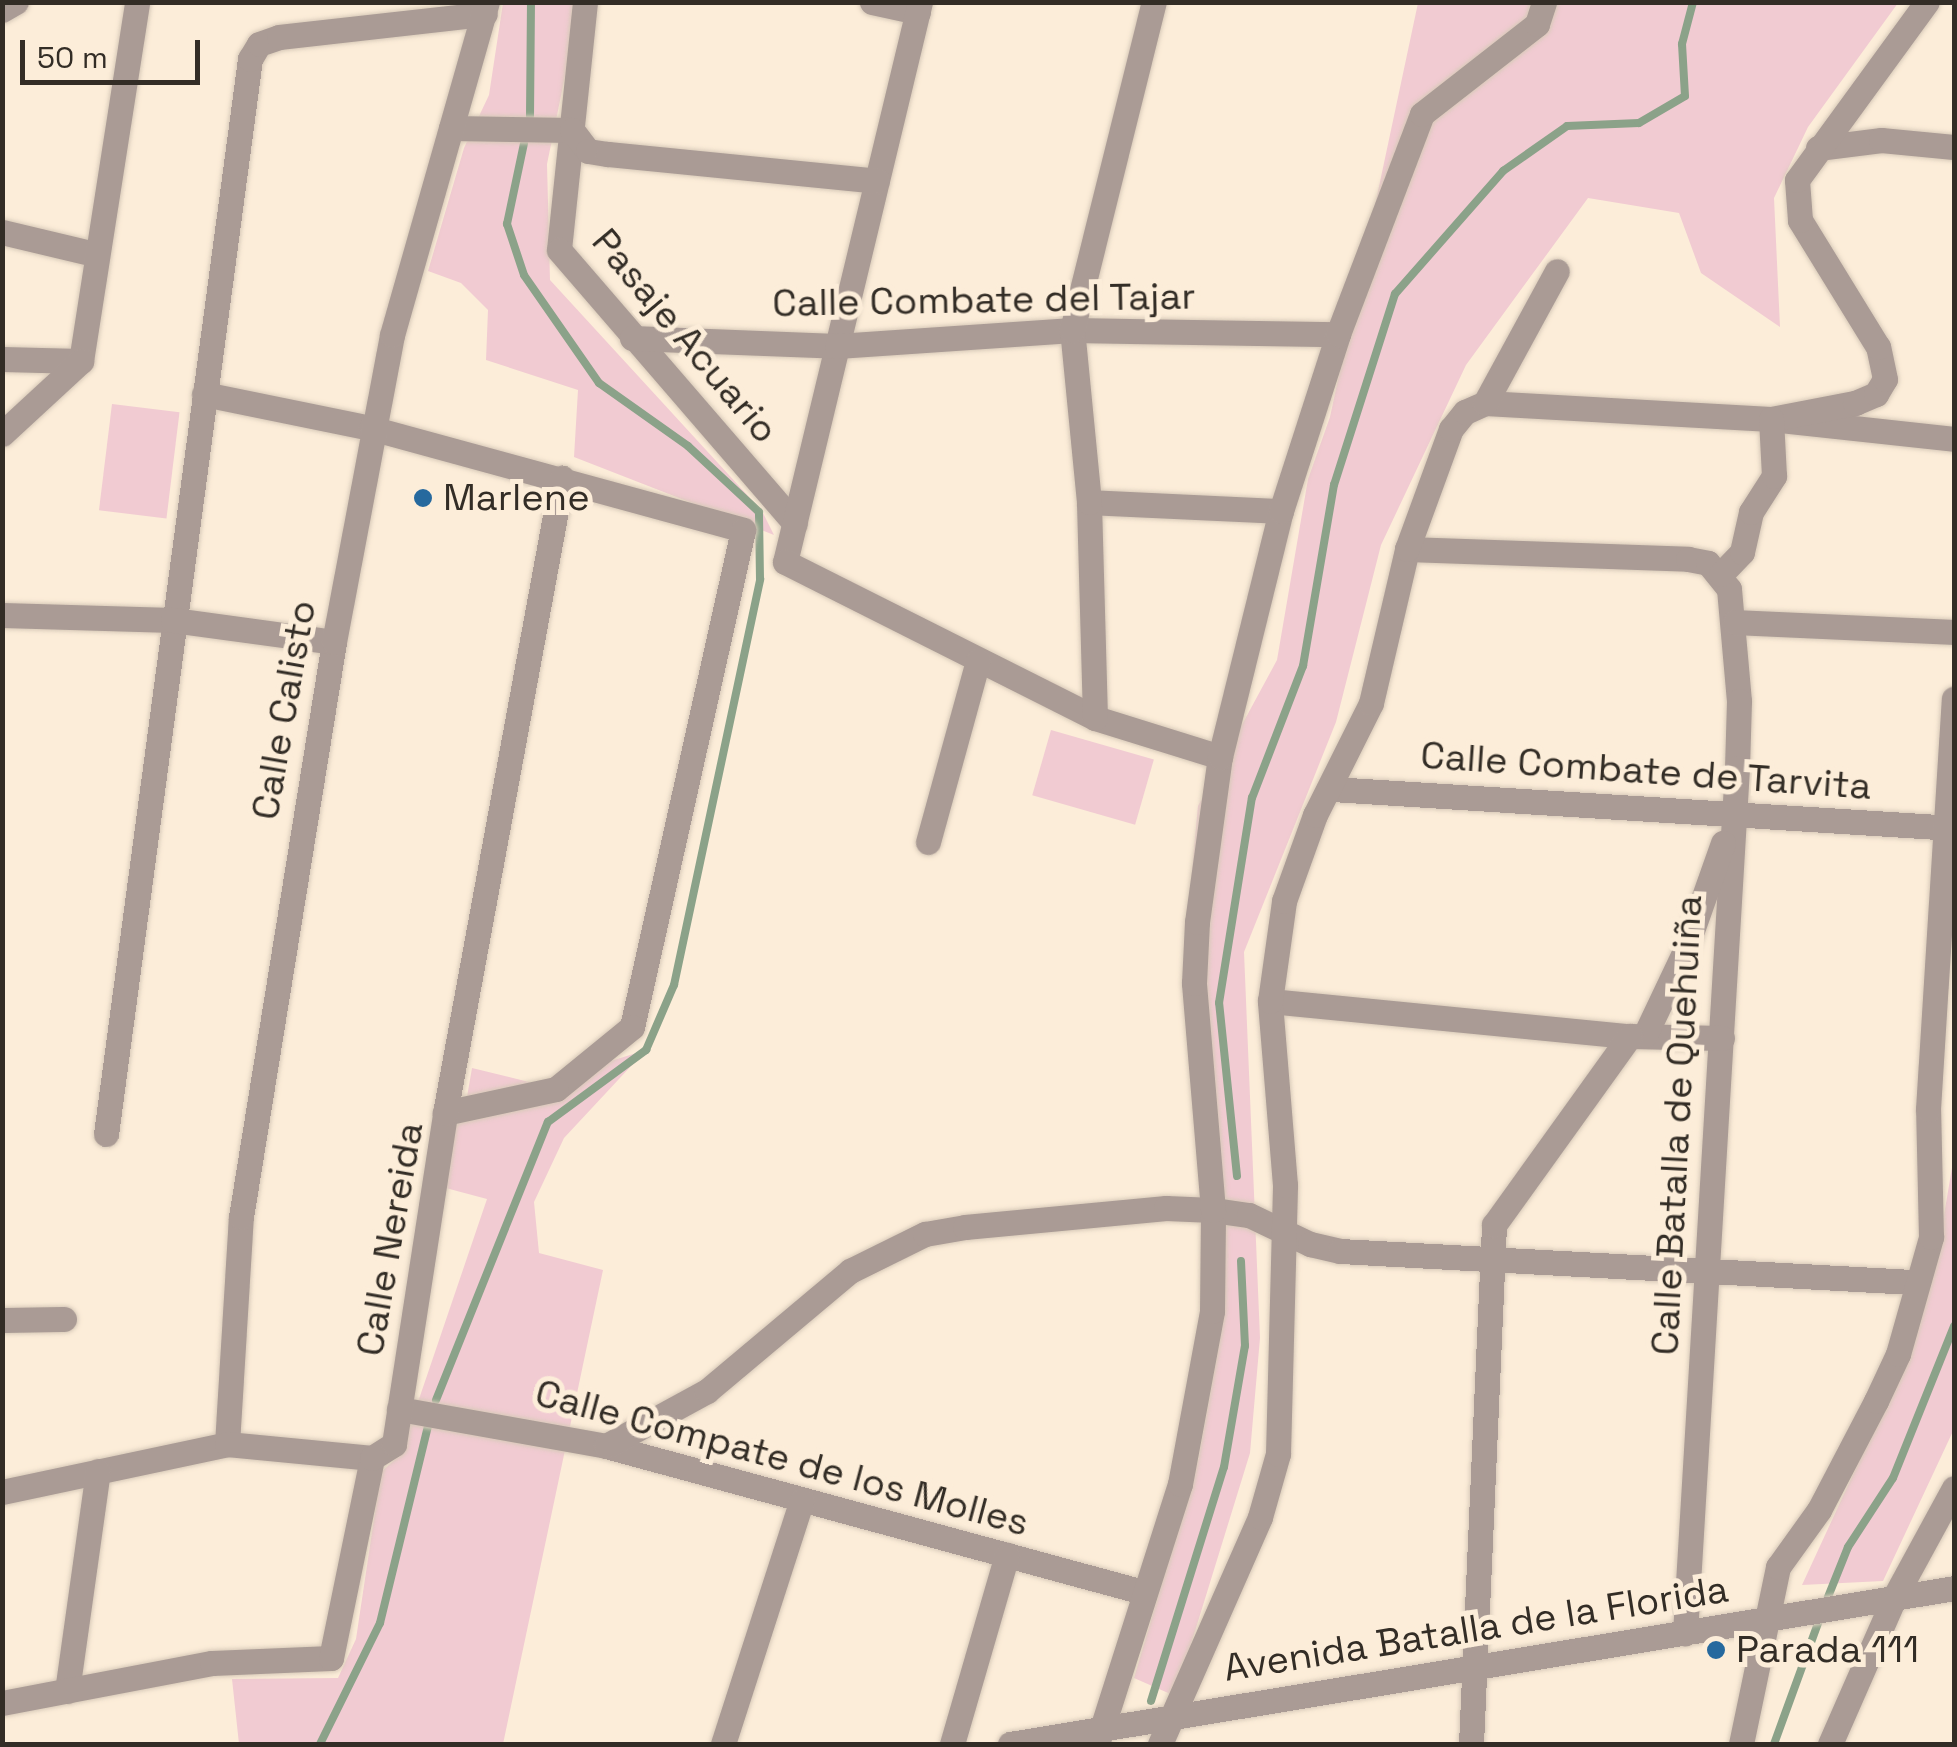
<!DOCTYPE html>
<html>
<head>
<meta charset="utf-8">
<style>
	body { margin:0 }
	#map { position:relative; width:1957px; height:1747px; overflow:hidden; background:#fcedd9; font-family:"Space Grotesk",sans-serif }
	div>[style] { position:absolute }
	.green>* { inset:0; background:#f1cbd2; transform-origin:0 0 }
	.stream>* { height:8px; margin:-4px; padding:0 4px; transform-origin:4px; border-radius:4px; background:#8ba289 }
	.roads { filter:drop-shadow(0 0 2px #d8cab9) drop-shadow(0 0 2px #d8cab9) }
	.minor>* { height:25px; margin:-12.5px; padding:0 12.5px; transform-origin:12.5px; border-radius:12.5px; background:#aa9b95 }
	.tertiary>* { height:25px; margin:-12.5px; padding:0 12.5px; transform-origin:12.5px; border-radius:12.5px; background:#aa9b95 }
	.dots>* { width:28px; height:28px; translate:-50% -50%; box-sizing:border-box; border:5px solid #fcedd9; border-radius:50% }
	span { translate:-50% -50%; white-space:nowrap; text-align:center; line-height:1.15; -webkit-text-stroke:10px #fcedd9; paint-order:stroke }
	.street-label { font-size:38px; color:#332d26 }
	.poi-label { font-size:38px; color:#332d26 }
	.left { translate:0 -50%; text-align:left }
	.frame { position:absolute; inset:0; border:5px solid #332d26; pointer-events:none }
	.scale { position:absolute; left:20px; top:40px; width:180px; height:45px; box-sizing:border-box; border:5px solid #332d26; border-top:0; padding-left:12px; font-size:30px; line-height:35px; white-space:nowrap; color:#332d26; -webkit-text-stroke:8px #fcedd9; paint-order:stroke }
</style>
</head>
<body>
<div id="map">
	<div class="green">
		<div style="clip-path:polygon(503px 3px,580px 3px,547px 164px,550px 280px,762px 511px,774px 535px,574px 457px,578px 390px,486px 360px,488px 310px,461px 283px,428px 271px,464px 148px,489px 95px)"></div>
		<div style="clip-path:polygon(1418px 3px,1898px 3px,1808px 127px,1774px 198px,1780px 327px,1701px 273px,1679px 213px,1588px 198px,1466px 365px,1381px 545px,1336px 722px,1244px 952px,1260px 1338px,1250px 1453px,1175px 1696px,1134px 1678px,1198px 1461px,1220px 1340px,1209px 1121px,1183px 967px,1198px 806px,1277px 660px,1308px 479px,1330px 417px)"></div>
		<div style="left:112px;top:404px;width:68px;height:107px;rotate:7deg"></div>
		<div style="left:1051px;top:730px;width:107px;height:68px;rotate:16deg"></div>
		<div style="clip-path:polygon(646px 1050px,564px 1138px,534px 1202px,539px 1253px,603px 1270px,503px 1744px,239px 1744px,232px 1679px,338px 1678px,356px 1639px,381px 1472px,400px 1455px,487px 1199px,442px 1187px,438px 1153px,464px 1114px,472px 1068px,537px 1084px)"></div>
		<div style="clip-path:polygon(1954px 1156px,1954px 1429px,1883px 1581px,1802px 1585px,1892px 1390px,1935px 1268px)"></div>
	</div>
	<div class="stream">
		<div style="left:530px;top:116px;width:114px;rotate:-89.5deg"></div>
		<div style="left:1237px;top:1176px;width:174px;rotate:-95.9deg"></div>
		<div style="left:1219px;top:1003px;width:208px;rotate:-80.9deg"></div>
		<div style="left:1252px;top:798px;width:142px;rotate:-68.9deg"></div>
		<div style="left:1303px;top:666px;width:184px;rotate:-80.3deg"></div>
		<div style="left:1334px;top:485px;width:201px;rotate:-72.3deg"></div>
		<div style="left:1395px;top:294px;width:164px;rotate:-48.7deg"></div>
		<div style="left:1503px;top:171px;width:78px;rotate:-35.1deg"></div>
		<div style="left:1567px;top:126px;width:72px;rotate:-2.4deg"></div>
		<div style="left:1639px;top:123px;width:53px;rotate:-30.4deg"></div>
		<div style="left:1685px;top:96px;width:52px;rotate:-93.3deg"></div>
		<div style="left:1682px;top:44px;width:43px;rotate:-75.3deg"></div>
		<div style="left:436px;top:1400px;width:300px;rotate:-68.1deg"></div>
		<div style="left:548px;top:1122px;width:122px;rotate:-36.3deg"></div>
		<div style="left:646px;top:1050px;width:71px;rotate:-66.7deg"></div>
		<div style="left:674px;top:985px;width:415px;rotate:-78deg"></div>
		<div style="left:760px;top:579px;width:67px;rotate:-90.9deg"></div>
		<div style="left:759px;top:512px;width:97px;rotate:-137.1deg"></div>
		<div style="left:688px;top:446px;width:109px;rotate:-144.7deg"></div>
		<div style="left:599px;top:383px;width:131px;rotate:-124.8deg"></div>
		<div style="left:524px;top:275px;width:54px;rotate:-108.4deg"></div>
		<div style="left:507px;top:224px;width:83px;rotate:-78.1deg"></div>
		<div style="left:1826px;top:1602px;width:59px;rotate:-68.2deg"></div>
		<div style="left:1848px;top:1547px;width:82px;rotate:-56.9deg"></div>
		<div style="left:1893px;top:1478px;width:164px;rotate:-68.1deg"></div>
		<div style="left:1151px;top:1701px;width:245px;rotate:-72.7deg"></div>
		<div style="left:1224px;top:1467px;width:123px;rotate:-80.2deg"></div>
		<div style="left:1245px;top:1346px;width:85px;rotate:-92.7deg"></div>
		<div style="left:320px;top:1744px;width:135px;rotate:-63.6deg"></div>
		<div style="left:380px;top:1623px;width:203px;rotate:-76.3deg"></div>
		<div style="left:1774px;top:1744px;width:137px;rotate:-70deg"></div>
	</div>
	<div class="roads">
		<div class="minor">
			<div style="left:585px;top:2px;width:249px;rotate:96deg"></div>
			<div style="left:559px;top:250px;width:361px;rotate:49.2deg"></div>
			<div style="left:872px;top:2px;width:47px;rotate:12.3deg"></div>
			<div style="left:920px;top:2px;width:576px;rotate:103.55deg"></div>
			<div style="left:785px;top:562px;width:347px;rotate:26.7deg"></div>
			<div style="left:1095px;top:718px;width:131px;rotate:17.3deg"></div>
			<div style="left:2px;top:10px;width:16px;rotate:-30deg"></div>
			<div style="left:451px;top:128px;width:121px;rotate:0.9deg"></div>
			<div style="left:572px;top:130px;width:26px;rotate:53deg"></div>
			<div style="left:588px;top:151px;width:20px;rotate:9deg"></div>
			<div style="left:608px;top:154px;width:270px;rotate:5.7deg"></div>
			<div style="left:1818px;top:148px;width:64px;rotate:-7.2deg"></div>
			<div style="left:1881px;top:140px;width:73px;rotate:5.5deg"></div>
			<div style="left:2px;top:232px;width:95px;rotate:13.4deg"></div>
			<div style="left:632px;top:338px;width:205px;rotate:2.2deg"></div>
			<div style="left:837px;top:346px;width:236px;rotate:-3.9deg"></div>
			<div style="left:1072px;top:330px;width:266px;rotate:0.9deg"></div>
			<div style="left:2px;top:359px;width:79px;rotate:1.5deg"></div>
			<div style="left:81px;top:361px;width:363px;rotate:-81.1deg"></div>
			<div style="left:204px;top:394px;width:170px;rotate:11.5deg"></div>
			<div style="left:371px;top:428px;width:386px;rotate:15.3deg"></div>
			<div style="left:743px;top:530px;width:509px;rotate:102.59deg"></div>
			<div style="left:632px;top:1027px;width:98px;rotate:140.8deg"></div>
			<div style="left:556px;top:1089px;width:114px;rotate:167.8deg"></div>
			<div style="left:1485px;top:403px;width:286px;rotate:3.2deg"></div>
			<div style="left:1771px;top:419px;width:184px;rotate:6.2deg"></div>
			<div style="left:1771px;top:419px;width:86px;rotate:-10.8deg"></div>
			<div style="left:1855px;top:403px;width:23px;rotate:-23deg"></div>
			<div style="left:1876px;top:394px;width:17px;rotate:-59deg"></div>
			<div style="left:1885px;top:379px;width:33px;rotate:-102deg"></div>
			<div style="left:1878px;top:347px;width:149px;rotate:-121.6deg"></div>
			<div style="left:1800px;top:220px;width:40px;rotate:-94.3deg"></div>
			<div style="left:1797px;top:180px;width:220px;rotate:-53.9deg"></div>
			<div style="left:2px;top:434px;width:108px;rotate:-42.7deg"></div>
			<div style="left:1089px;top:502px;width:192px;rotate:2.7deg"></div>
			<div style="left:1407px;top:549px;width:281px;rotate:2deg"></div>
			<div style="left:1688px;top:559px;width:20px;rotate:11deg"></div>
			<div style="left:1708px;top:563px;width:33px;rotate:51deg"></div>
			<div style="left:1729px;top:589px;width:112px;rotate:84.9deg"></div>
			<div style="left:1739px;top:701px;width:67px;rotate:91.7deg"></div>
			<div style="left:1737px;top:768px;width:867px;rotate:93.44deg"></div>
			<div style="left:1721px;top:574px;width:30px;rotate:-46deg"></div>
			<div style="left:1742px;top:552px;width:41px;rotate:-77.3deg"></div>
			<div style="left:1751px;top:512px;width:43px;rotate:-57.4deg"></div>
			<div style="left:1774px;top:476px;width:57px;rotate:-93deg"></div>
			<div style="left:1735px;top:622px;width:219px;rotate:2.6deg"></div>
			<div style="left:1095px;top:718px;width:216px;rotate:-91.6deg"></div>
			<div style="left:1089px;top:502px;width:173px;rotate:-95.6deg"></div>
			<div style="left:1072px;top:330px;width:338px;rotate:-76deg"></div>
			<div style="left:1332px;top:789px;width:623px;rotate:3.59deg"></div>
			<div style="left:928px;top:842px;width:188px;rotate:-74.6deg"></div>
			<div style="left:1270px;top:1001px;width:362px;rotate:5.6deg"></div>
			<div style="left:1630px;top:1036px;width:92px;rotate:1.2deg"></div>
			<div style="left:1645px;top:1035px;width:91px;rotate:-64.6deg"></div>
			<div style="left:1684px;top:953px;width:117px;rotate:-70.5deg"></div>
			<div style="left:106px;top:1134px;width:1085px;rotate:-82.37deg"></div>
			<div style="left:250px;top:59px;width:17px;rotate:-59deg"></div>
			<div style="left:259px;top:44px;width:21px;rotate:-19deg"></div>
			<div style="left:279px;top:37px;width:207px;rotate:-6.4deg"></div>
			<div style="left:2px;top:1320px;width:62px;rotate:-0.9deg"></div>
			<div style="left:399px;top:1409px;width:210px;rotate:10.1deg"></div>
			<div style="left:606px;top:1446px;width:556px;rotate:15.21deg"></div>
			<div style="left:227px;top:1444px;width:227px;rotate:-86.5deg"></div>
			<div style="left:241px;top:1217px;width:582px;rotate:-80.81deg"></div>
			<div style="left:606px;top:1446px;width:115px;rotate:-28.6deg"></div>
			<div style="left:707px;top:1391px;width:187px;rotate:-40deg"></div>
			<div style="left:850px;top:1271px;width:84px;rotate:-26.3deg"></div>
			<div style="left:925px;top:1234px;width:41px;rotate:-9.9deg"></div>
			<div style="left:965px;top:1227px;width:202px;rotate:-5.4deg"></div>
			<div style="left:1166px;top:1208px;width:47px;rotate:2.4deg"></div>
			<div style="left:1213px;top:1210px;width:36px;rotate:8deg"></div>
			<div style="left:1249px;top:1215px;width:68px;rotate:25.4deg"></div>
			<div style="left:1310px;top:1244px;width:31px;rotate:13deg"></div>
			<div style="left:1340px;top:1251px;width:574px;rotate:3.1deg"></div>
			<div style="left:2px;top:1492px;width:230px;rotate:-12deg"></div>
			<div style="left:227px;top:1444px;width:146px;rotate:5.5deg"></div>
			<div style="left:67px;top:1691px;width:222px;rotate:-82deg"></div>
			<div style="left:2px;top:1703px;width:214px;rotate:-10.8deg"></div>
			<div style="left:212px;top:1663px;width:119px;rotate:-2.4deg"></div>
			<div style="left:331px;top:1658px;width:204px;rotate:-78.4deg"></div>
			<div style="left:372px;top:1458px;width:26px;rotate:-32deg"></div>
			<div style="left:394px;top:1444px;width:335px;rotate:-81.2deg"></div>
			<div style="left:445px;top:1113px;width:646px;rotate:-79.56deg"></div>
			<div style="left:723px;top:1744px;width:256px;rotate:-72.1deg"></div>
			<div style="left:952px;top:1744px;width:197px;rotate:-73.8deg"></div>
			<div style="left:1097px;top:1744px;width:273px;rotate:-72.3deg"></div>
			<div style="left:1180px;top:1484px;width:176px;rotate:-79.5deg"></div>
			<div style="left:1212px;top:1311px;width:101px;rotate:-89.4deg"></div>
			<div style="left:1213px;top:1210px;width:228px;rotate:-94.8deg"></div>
			<div style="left:1194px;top:983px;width:61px;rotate:-87.2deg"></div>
			<div style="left:1197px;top:922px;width:167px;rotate:-82.1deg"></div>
			<div style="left:1220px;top:757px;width:253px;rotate:-76.1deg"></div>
			<div style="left:1281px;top:511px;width:186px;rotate:-72.1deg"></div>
			<div style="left:1338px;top:334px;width:235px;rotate:-69.1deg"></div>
			<div style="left:1422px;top:114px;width:146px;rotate:-38deg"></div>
			<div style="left:1537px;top:24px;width:23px;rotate:-72deg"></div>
			<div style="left:1160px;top:1744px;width:248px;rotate:-66.2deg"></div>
			<div style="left:1260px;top:1517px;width:66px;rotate:-74.1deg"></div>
			<div style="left:1278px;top:1454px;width:269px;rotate:-88.5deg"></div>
			<div style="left:1285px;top:1185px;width:185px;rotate:-94.7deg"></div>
			<div style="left:1270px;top:1001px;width:101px;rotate:-82deg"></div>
			<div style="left:1284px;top:901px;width:91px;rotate:-70.2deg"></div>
			<div style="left:1315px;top:815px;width:125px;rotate:-63.4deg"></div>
			<div style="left:1371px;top:703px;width:158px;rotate:-76.8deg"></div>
			<div style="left:1407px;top:549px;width:128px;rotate:-69.9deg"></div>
			<div style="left:1451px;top:429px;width:22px;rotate:-51deg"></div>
			<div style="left:1465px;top:412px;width:22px;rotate:-24deg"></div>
			<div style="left:1485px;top:403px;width:150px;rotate:-61.4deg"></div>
			<div style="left:1471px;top:1744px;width:520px;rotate:-87.46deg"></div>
			<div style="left:1494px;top:1225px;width:233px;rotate:-54.3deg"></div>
			<div style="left:1741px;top:1744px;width:181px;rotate:-78.2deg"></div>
			<div style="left:1778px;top:1567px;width:70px;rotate:-54.3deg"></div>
			<div style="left:1819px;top:1510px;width:123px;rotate:-62.4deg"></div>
			<div style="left:1876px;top:1401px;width:52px;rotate:-64.9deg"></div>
			<div style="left:1898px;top:1354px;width:122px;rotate:-74.2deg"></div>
			<div style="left:1931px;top:1237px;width:128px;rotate:-91.3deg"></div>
			<div style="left:1928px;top:1109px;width:411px;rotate:-86.4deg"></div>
			<div style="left:1830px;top:1744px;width:159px;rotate:-66.3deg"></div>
			<div style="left:1894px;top:1598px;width:125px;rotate:-61.4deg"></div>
		</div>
		<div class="tertiary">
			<div style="left:2px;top:615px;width:171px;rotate:1.7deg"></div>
			<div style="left:173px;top:620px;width:162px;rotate:7.8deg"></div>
			<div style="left:334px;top:642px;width:312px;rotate:-79.3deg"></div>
			<div style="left:392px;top:335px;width:346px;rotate:-74.1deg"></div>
			<div style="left:1010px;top:1744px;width:957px;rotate:-9.38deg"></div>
		</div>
	</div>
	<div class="dots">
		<div style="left:423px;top:498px;background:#26699e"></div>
		<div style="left:1716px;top:1650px;background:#26699e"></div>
	</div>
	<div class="street-label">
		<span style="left:984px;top:300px;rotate:-1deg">Calle Combate del Tajar</span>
		<span style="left:685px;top:336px;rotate:50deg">Pasaje Acuario</span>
		<span style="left:284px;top:710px;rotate:-80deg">Calle Calisto</span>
		<span style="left:1646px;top:771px;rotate:4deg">Calle Combate de Tarvita</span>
		<span style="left:1677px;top:1125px;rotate:-87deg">Calle Batalla de Quehuiña</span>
		<span style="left:390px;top:1239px;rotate:-80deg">Calle Nereida</span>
		<span style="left:782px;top:1458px;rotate:15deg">Calle Compate de los Molles</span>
		<span style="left:1476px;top:1629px;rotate:-9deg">Avenida Batalla de la Florida</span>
	</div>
	<div class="poi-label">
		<span class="left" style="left:443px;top:498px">Marlene</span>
		<span class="left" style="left:1736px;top:1650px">Parada 111</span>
	</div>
	<div class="frame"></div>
	<div class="scale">50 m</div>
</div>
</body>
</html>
